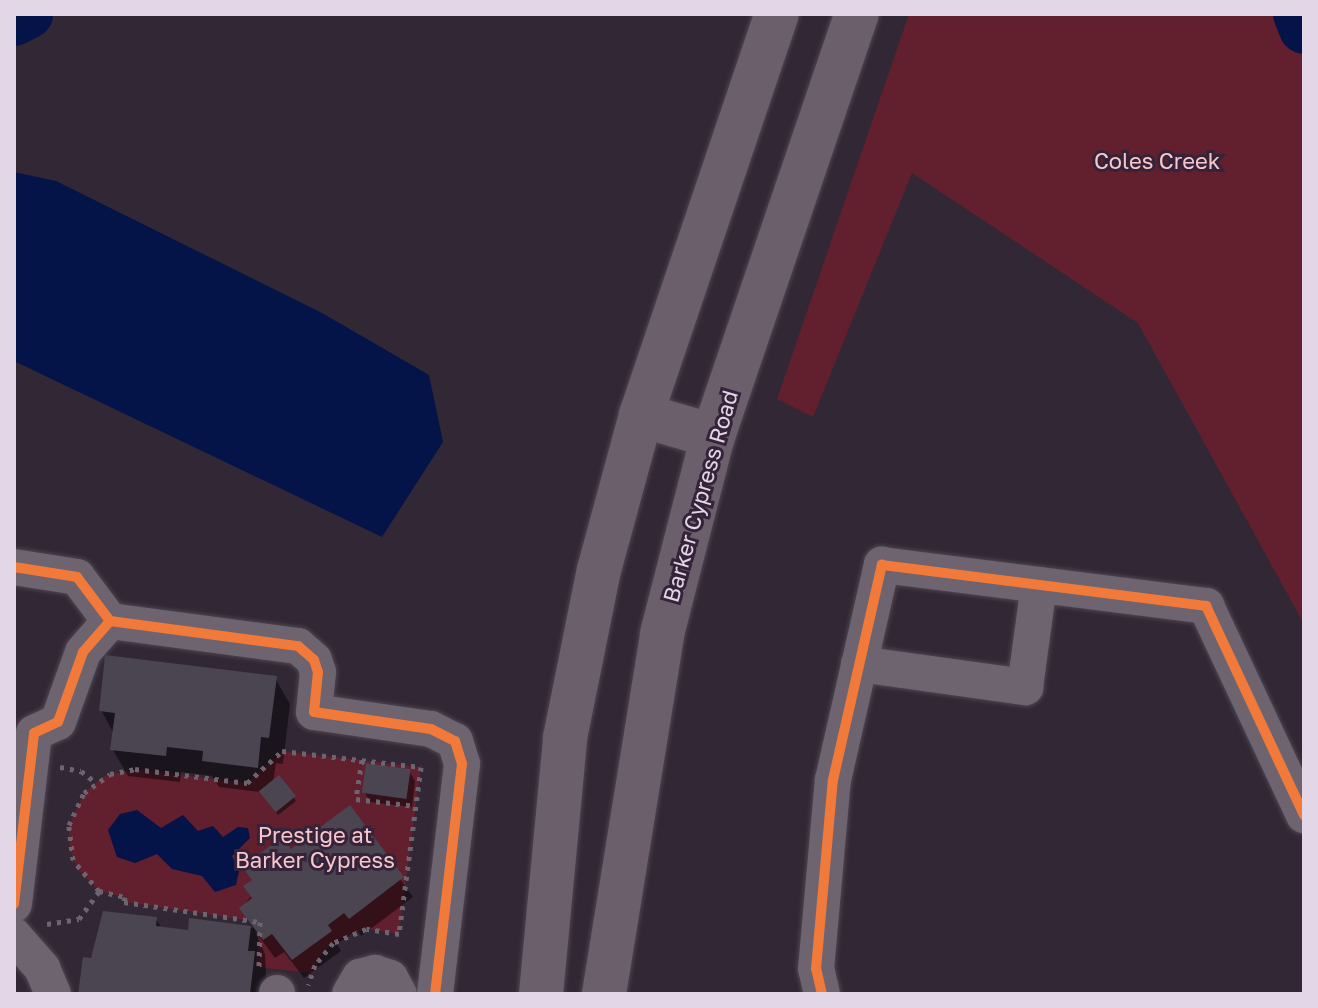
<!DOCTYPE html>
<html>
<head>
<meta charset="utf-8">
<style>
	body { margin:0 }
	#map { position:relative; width:1318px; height:1008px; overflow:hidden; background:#322835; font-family:"Golos Text",sans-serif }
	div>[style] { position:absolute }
	.green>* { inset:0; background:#621f2e }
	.water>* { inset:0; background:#041348 }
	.shadow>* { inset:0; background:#0007 }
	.river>* { height:50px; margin:-25px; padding:0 25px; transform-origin:25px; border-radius:25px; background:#041348 }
	.building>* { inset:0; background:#4a4550; transform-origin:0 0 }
	.path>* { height:5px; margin-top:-2.5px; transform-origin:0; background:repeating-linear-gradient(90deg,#6c646f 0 4px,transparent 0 10px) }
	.roads { filter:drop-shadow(0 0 2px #4e4550) drop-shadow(0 0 2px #4e4550) }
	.minor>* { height:36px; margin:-18px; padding:0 18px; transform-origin:18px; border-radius:18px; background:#6d6470 }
	.major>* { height:44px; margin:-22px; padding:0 22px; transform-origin:22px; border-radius:22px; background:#6c5f6c }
	.cycleway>* { height:10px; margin:-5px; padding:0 5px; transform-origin:5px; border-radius:5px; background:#f17a3a }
	span { translate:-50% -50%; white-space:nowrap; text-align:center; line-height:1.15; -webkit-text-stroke:6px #35233a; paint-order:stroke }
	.park-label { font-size:22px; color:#f8c7cb }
	.street-label { font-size:22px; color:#e3d7e7 }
	.frame { position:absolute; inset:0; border:16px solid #e3d7e7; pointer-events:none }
</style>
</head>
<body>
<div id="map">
	<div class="green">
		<div style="clip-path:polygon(909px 14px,1304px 14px,1304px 624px,1138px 323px,912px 173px,813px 417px,777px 399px)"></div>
		<div style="clip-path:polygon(282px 751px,421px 767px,399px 934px,366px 929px,343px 937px,323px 952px,312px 973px,256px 967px,260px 922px,124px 902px,124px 897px,99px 891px,78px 870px,70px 850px,69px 825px,84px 793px,104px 776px,135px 769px,247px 783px)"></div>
	</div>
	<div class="water">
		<div style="clip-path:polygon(14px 172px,56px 181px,322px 313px,429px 375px,443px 442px,382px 537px,14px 361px)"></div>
		<div style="clip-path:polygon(137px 810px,161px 828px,183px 815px,198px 831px,213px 826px,223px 837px,238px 827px,248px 828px,250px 838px,232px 856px,239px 871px,236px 885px,215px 892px,202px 876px,172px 869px,157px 854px,135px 863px,117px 857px,108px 830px,120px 814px)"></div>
	</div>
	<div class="shadow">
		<div style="clip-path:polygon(275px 678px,290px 704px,283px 764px,276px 763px,273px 782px,279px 778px,296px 801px,278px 815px,261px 792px,219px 787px,212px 776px,181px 772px,180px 782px,128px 776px,113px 750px,114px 734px,101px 710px)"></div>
		<div style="clip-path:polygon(409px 771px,415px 781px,412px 807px,370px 802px,365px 793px)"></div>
		<div style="clip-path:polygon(349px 808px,413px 897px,361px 936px,357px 930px,337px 944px,341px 951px,304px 978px,284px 952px,275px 958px,255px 931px,265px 954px,267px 994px,80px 994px,93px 961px,156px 919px,162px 929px,189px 932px,191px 920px,253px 928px,241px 908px,290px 852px)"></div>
	</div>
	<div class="river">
		<div style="left:1298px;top:14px;width:16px;rotate:68deg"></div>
		<div style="left:14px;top:21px;width:16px;rotate:-27deg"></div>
	</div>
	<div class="building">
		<div style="clip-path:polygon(105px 655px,277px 676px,269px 738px,261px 737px,258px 768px,202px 761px,203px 751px,167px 747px,166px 756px,110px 750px,115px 713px,99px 711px)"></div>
		<div style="left:366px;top:763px;width:45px;height:30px;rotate:8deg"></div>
		<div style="left:279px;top:775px;width:27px;height:26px;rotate:51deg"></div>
		<div style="clip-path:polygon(350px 805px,404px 877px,349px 919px,344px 913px,328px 925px,332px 931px,292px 960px,272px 934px,263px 940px,239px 908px,252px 898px,243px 886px,252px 880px,242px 867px,282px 837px,291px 849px)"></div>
		<div style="clip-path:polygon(103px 911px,157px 917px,156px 926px,188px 930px,189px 918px,251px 926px,248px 951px,255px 951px,250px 994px,78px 994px,83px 957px,91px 958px)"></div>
	</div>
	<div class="path">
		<div style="left:362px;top:760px;width:39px;rotate:99deg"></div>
		<div style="left:356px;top:799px;width:60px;rotate:6.7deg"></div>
		<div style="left:60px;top:767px;width:21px;rotate:11deg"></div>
		<div style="left:81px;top:771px;width:18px;rotate:38deg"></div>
		<div style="left:99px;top:891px;width:40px;rotate:-130deg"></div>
		<div style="left:73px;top:860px;width:35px;rotate:-97deg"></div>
		<div style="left:69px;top:825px;width:35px;rotate:-65deg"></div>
		<div style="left:84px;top:793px;width:32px;rotate:-36deg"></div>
		<div style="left:110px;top:774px;width:25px;rotate:-11deg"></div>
		<div style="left:135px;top:769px;width:113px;rotate:7.1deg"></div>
		<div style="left:247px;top:783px;width:47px;rotate:-42.4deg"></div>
		<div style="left:282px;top:751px;width:140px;rotate:6.6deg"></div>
		<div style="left:421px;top:767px;width:168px;rotate:97.5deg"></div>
		<div style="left:399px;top:934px;width:33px;rotate:-171deg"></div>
		<div style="left:366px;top:929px;width:36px;rotate:157deg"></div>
		<div style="left:333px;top:943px;width:28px;rotate:129deg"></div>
		<div style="left:315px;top:965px;width:21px;rotate:109deg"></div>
		<div style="left:47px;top:924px;width:32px;rotate:-9deg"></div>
		<div style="left:79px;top:919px;width:34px;rotate:-54deg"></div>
		<div style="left:99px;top:891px;width:27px;rotate:13deg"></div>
		<div style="left:125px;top:897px;width:5px;rotate:101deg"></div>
		<div style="left:124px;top:902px;width:137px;rotate:8.4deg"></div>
		<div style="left:260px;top:922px;width:45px;rotate:91.3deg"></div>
	</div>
	<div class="roads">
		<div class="minor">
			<div style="left:14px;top:567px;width:64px;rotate:9deg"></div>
			<div style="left:77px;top:577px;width:55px;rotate:53.1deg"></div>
			<div style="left:110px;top:621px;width:190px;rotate:7.6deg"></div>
			<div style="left:298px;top:646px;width:21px;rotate:41deg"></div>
			<div style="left:314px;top:660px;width:13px;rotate:72deg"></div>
			<div style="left:318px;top:672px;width:40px;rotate:95.7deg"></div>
			<div style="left:314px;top:712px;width:118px;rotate:8.3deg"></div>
			<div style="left:431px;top:729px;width:27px;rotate:27deg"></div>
			<div style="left:455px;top:741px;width:24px;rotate:73deg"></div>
			<div style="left:462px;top:764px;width:232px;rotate:96.7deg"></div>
			<div style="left:859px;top:664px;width:168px;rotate:7.9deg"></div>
			<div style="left:1025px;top:687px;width:103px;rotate:-82.2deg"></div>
			<div style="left:14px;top:904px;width:172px;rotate:-83.3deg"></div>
			<div style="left:34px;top:733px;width:26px;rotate:-25deg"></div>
			<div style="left:58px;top:722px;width:74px;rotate:-70.3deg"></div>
			<div style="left:83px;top:652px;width:41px;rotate:-48.9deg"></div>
			<div style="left:14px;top:936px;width:43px;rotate:48.8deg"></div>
			<div style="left:42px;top:968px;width:28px;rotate:67deg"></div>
			<div style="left:277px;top:994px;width:1px;rotate:-90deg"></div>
			<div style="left:350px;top:994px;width:20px;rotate:-60deg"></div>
			<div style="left:360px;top:977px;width:16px;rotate:-15deg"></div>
			<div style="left:375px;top:973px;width:16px;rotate:18deg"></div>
			<div style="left:390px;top:978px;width:18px;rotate:61deg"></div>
			<div style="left:822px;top:994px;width:26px;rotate:-103deg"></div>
			<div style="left:816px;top:969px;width:190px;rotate:-84.9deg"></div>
			<div style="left:833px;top:780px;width:221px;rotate:-77.2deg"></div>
			<div style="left:882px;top:565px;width:327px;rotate:7.2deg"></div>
			<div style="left:1206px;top:606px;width:231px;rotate:64.9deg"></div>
		</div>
		<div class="major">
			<div style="left:641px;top:415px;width:75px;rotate:16.3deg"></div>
			<div style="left:541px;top:994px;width:257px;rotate:-84.6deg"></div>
			<div style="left:565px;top:738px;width:171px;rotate:-78.6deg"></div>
			<div style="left:599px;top:570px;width:161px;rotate:-74.8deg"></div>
			<div style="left:641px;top:415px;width:423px;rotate:-71.3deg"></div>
			<div style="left:604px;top:994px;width:365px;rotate:-80.8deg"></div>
			<div style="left:662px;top:634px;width:204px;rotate:-75.6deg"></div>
			<div style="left:713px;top:436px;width:446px;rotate:-71.2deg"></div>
		</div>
	</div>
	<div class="cycleway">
		<div style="left:14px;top:567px;width:64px;rotate:9deg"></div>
		<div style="left:77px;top:577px;width:55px;rotate:53.1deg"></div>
		<div style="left:110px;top:621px;width:190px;rotate:7.6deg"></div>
		<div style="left:298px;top:646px;width:21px;rotate:41deg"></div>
		<div style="left:314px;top:660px;width:13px;rotate:72deg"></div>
		<div style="left:318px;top:672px;width:40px;rotate:95.7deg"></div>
		<div style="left:314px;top:712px;width:118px;rotate:8.3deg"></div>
		<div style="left:431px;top:729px;width:27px;rotate:27deg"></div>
		<div style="left:455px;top:741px;width:24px;rotate:73deg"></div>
		<div style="left:462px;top:764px;width:232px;rotate:96.7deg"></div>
		<div style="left:14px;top:904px;width:172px;rotate:-83.3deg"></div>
		<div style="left:34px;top:733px;width:26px;rotate:-25deg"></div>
		<div style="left:58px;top:722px;width:74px;rotate:-70.3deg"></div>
		<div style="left:83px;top:652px;width:41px;rotate:-48.9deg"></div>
		<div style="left:822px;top:994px;width:26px;rotate:-103deg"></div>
		<div style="left:816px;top:969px;width:190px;rotate:-84.9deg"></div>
		<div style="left:833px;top:780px;width:221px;rotate:-77.2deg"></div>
		<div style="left:882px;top:565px;width:327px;rotate:7.2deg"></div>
		<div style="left:1206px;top:606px;width:231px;rotate:64.9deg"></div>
	</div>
	<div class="park-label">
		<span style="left:1157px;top:161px">Coles Creek</span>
		<span style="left:315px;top:847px">Prestige at<br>Barker Cypress</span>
	</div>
	<div class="street-label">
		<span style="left:700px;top:496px;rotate:-74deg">Barker Cypress Road</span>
	</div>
	<div class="frame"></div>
</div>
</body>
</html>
